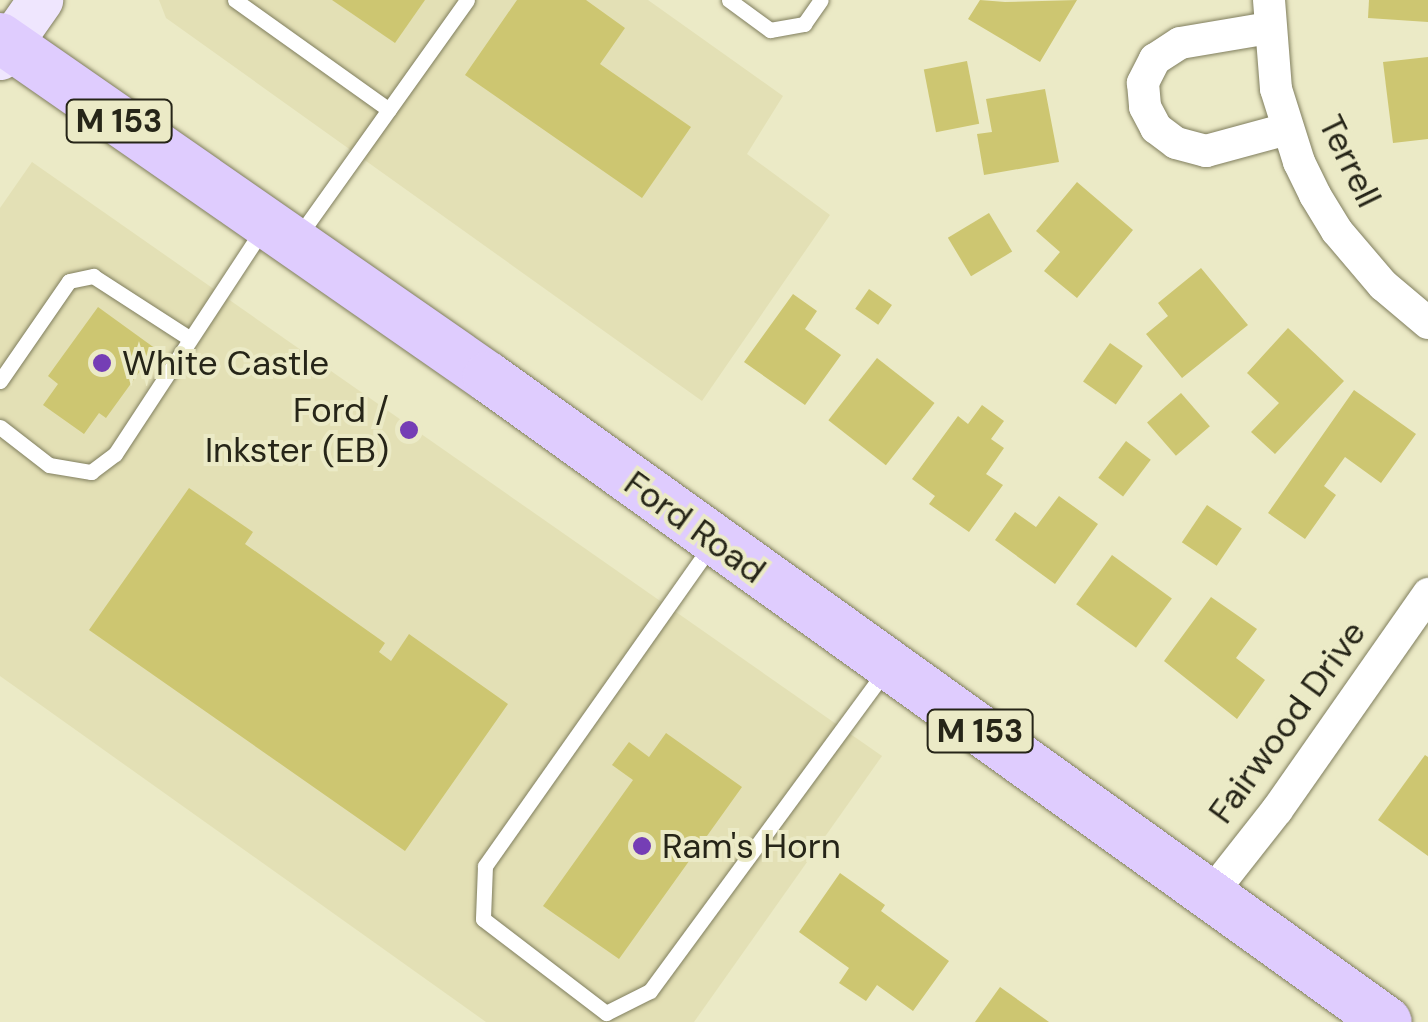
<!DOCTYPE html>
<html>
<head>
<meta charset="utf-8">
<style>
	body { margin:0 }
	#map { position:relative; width:1428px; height:1022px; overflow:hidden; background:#ebeac6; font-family:"DM Sans",sans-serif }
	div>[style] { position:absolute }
	.built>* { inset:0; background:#e3e0b5 }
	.building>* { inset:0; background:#cdc671; transform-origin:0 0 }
	.roads { filter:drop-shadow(0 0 2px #807e5e) drop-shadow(0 0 2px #807e5e) }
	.lane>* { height:15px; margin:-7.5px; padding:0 7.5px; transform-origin:7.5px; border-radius:7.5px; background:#fff }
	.street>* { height:32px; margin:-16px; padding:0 16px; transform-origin:16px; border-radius:16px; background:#fff }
	.secondary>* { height:45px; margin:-22.5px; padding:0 22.5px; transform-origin:22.5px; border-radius:22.5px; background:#efe6fe }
	.primary>* { height:50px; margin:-25px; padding:0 25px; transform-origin:25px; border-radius:25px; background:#dfccfe }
	.dots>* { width:28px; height:28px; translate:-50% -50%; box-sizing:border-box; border:5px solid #ebeac6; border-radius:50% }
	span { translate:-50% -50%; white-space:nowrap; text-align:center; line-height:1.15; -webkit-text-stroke:8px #ebeac6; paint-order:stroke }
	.shield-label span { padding:2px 8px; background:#ebeac6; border:2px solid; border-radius:8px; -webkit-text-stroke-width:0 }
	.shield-label { font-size:32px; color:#262518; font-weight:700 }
	.street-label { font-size:35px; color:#262518 }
	.poi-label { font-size:35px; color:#262518 }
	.left { translate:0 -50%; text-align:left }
	.right { translate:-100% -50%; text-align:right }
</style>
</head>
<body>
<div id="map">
	<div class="built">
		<div style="clip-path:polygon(159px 0,648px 0,783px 96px,747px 154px,830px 215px,702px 401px,166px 18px)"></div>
		<div style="clip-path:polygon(32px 162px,882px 756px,694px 1022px,486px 1022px,0 676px,0 208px)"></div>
	</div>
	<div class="building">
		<div style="clip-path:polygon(332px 0,425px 0,395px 43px)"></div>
		<div style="clip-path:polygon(517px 0,586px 0,625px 28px,600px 64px,691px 127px,642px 198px,465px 75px)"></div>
		<div style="clip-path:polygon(980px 0,1005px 2px,1077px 0,1040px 62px,968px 19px)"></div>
		<div style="clip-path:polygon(1369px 0,1428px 0,1428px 22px,1368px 18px)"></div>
		<div style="clip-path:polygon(1428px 57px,1428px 139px,1393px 143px,1383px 62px)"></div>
		<div style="left:967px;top:61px;width:64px;height:44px;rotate:79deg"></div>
		<div style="clip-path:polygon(1045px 89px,1059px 162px,984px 175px,977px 134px,992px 132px,986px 99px)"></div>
		<div style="clip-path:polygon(1077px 182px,1133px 230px,1077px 298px,1044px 271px,1060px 252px,1036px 231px)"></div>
		<div style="left:989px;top:213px;width:45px;height:48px;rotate:59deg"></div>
		<div style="clip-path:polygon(1201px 268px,1248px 325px,1182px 378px,1146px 334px,1168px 316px,1158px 303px)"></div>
		<div style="left:869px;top:289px;width:28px;height:24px;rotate:35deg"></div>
		<div style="clip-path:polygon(793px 294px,817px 311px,805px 329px,841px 355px,805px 405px,744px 362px)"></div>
		<div style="clip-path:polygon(98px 307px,156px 349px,106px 418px,99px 413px,84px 434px,43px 405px,58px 384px,48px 376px)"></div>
		<div style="clip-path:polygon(1288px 328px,1344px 381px,1275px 454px,1251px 432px,1279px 403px,1247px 373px)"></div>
		<div style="left:1110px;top:343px;width:40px;height:47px;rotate:35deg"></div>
		<div style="left:877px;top:358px;width:73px;height:79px;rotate:38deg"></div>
		<div style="clip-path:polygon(1354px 390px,1416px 434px,1381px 483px,1345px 457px,1324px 486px,1336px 495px,1305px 539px,1268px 513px)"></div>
		<div style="left:1181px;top:393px;width:44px;height:45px;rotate:49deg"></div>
		<div style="clip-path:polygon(982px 405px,1004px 421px,991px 439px,1004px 448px,986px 474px,1003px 485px,969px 532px,929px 504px,935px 496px,912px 479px,958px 416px,968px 424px)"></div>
		<div style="left:1126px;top:441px;width:31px;height:46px;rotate:37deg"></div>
		<div style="clip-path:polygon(189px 488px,253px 532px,245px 544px,385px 643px,379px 652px,391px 661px,409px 634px,508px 704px,405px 851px,89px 630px)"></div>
		<div style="clip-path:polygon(1059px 496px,1098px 524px,1055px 584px,995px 540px,1015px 512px,1036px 527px)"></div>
		<div style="left:1207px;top:505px;width:42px;height:45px;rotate:34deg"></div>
		<div style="left:1112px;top:555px;width:74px;height:61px;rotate:36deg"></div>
		<div style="clip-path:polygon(1211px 597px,1257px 629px,1236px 658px,1265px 680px,1237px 719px,1164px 661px)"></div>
		<div style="clip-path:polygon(666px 733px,742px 787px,619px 959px,543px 906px,633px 780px,612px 765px,629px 742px,649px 757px)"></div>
		<div style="clip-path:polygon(1425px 755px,1428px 757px,1428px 856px,1378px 820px)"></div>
		<div style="clip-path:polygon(840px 873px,885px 905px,881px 911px,949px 961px,913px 1011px,877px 985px,866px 1001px,839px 983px,849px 968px,799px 932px)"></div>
		<div style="clip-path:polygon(1000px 987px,1049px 1022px,975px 1022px)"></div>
	</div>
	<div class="roads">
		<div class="lane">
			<div style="left:235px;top:0;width:189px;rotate:35.5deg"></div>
			<div style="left:729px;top:0;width:51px;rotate:36.2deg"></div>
			<div style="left:770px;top:30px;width:35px;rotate:-10deg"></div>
			<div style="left:804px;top:24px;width:29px;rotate:-55deg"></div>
			<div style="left:298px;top:237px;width:291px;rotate:-54.5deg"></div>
			<div style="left:0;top:381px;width:121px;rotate:-55.4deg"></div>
			<div style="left:69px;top:281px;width:25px;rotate:-12deg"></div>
			<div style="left:93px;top:276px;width:114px;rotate:32.9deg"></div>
			<div style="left:0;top:427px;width:62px;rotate:37.8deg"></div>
			<div style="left:49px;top:465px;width:43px;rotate:9.5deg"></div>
			<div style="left:91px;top:472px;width:30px;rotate:-37deg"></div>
			<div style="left:115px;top:454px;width:272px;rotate:-56.7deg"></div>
			<div style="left:712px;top:544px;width:394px;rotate:125.2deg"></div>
			<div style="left:485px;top:866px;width:53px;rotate:92.2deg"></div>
			<div style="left:483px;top:919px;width:155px;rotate:37.4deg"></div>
			<div style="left:606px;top:1013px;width:49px;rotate:-26.6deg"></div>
			<div style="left:650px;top:991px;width:396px;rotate:-53.7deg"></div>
		</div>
		<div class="street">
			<div style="left:1269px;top:0;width:89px;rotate:85.5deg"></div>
			<div style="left:1276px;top:89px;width:77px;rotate:72.5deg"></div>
			<div style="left:1299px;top:162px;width:37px;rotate:64deg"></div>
			<div style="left:1315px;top:195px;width:42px;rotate:58.6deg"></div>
			<div style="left:1337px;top:231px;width:71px;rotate:49.6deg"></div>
			<div style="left:1383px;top:285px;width:59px;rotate:40.2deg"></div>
			<div style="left:1269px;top:28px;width:90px;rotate:170.4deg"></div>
			<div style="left:1180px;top:43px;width:30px;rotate:147deg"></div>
			<div style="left:1155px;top:59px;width:27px;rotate:117deg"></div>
			<div style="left:1143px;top:83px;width:24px;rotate:85deg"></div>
			<div style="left:1145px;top:107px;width:24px;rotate:62deg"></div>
			<div style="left:1156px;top:128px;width:25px;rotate:37deg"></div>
			<div style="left:1176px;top:143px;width:31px;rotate:15deg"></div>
			<div style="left:1206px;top:151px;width:84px;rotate:-15.2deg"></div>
			<div style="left:1210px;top:895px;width:108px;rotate:-51.8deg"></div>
			<div style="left:1277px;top:810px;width:264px;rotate:-55deg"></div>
		</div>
		<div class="secondary">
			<div style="left:0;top:57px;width:70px;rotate:-54.9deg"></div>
		</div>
		<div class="primary">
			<div style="left:0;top:38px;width:594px;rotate:34.79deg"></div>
			<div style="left:488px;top:377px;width:1106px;rotate:35.66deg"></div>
		</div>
	</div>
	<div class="dots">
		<div style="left:102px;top:363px;background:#753eb5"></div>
		<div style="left:409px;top:430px;background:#753eb5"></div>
		<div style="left:642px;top:846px;background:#753eb5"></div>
	</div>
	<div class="shield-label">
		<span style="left:119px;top:121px">M 153</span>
		<span style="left:980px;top:731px">M 153</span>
	</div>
	<div class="street-label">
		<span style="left:1350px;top:161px;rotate:64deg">Terrell</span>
		<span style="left:695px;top:527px;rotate:36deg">Ford Road</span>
		<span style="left:1287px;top:722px;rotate:-54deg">Fairwood Drive</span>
	</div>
	<div class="poi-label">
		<span class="left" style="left:122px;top:363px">White Castle</span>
		<span class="right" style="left:389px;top:430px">Ford /<br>Inkster (EB)</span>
		<span class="left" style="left:662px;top:846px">Ram's Horn</span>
	</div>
</div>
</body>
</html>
